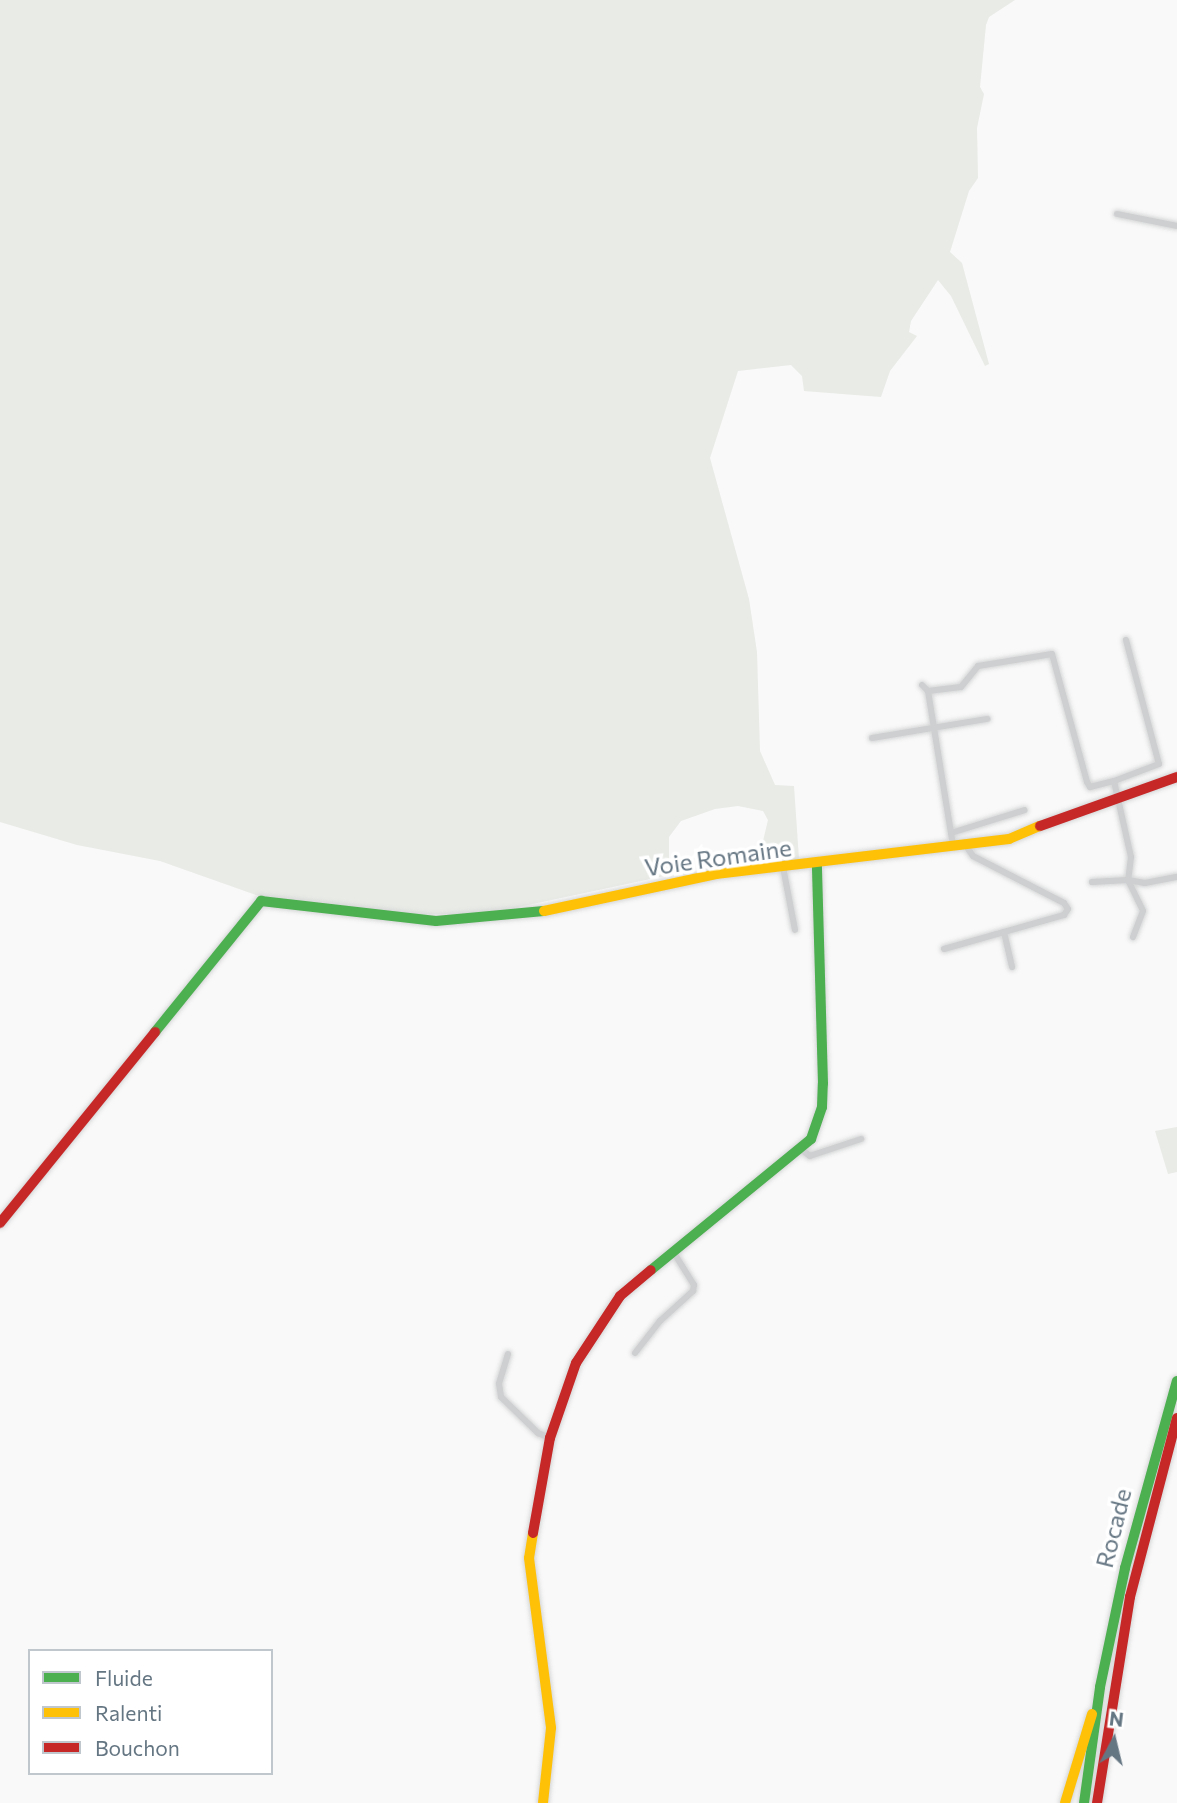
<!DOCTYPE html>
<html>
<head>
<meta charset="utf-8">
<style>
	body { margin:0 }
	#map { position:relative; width:1177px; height:1803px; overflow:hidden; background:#f9f9f9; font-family:Commissioner,sans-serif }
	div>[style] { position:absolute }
	.green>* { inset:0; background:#e8ebe6 }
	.roads { filter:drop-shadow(0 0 2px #d5d6d7) drop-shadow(0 0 2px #d5d6d7) }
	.street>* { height:6px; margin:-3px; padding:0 3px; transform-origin:3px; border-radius:3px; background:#cecfd0 }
	.fast>* { height:10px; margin:-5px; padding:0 5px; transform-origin:5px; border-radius:5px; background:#4caf50 }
	.slow>* { height:10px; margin:-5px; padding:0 5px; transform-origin:5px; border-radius:5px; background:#ffc107 }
	.jam>* { height:10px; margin:-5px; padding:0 5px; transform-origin:5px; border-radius:5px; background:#c62828 }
	span { translate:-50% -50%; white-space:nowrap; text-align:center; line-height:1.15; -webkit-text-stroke:7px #fff; paint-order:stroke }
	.street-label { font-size:24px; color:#657683 }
	.legend { position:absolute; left:28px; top:1649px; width:245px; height:126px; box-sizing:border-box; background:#fff; border:2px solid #c1c8cd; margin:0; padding:9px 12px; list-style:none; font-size:21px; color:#657683 }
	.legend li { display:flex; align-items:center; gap:14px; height:35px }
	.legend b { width:35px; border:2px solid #c1c8cd }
	.north { position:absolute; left:1079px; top:1705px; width:70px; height:70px; -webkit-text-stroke:5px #fff; paint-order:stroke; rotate:7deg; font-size:19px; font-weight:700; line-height:28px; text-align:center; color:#657683 }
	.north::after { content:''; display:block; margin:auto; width:24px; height:32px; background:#657683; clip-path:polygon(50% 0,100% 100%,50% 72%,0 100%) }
</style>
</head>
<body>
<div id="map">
	<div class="green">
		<div style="clip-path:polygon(0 0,1015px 0,989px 17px,986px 25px,980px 87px,984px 94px,977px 128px,978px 178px,969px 191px,950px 252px,962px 263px,989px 364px,985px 366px,951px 296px,938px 280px,911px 321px,909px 332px,917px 336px,890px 371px,881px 397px,804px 391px,802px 376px,791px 365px,738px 371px,710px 458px,749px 599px,757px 652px,760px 751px,775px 785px,794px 786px,799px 859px,758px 862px,768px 820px,763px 811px,738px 806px,715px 809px,681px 821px,669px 837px,669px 875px,485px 914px,410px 914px,256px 895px,160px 861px,77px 845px,0 822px)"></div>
		<div style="clip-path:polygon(1177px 1127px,1177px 1172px,1168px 1174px,1155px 1131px)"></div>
	</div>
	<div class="roads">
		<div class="street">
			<div style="left:1117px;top:214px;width:61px;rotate:11.3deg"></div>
			<div style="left:1126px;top:640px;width:128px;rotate:75.1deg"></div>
			<div style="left:1159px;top:764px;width:48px;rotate:159.3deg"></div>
			<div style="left:1114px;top:781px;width:78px;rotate:77.4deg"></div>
			<div style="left:1131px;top:857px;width:23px;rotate:97deg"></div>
			<div style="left:1128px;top:880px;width:17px;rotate:10deg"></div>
			<div style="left:1145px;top:883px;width:33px;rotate:-11deg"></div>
			<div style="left:922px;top:685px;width:8px;rotate:45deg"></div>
			<div style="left:928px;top:691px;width:33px;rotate:-7deg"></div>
			<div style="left:961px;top:687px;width:27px;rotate:-51deg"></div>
			<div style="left:978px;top:666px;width:75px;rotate:-9.2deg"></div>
			<div style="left:1052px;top:654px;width:133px;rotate:74.7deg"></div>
			<div style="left:1087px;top:782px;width:6px;rotate:59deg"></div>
			<div style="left:1090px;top:787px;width:25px;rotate:-14deg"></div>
			<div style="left:928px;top:691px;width:156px;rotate:80.8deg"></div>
			<div style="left:872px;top:738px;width:117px;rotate:-9.4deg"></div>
			<div style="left:951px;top:833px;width:77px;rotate:-17.3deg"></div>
			<div style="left:783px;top:867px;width:64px;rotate:79.2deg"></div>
			<div style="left:1092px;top:882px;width:36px;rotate:-3deg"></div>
			<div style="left:1128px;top:880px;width:34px;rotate:64deg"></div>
			<div style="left:1143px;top:911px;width:28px;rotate:111deg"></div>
			<div style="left:1004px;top:932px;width:36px;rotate:77deg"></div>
			<div style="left:944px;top:949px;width:125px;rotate:-15.8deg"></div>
			<div style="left:1064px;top:915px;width:7px;rotate:-56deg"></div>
			<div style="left:1068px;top:909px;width:7px;rotate:-124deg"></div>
			<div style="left:1064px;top:903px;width:102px;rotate:-152.7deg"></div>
			<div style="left:973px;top:856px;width:16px;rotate:-125deg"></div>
			<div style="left:802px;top:1150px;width:10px;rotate:37deg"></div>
			<div style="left:810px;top:1156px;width:54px;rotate:-18.4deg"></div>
			<div style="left:635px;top:1353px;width:41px;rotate:-52deg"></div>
			<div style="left:660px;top:1321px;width:45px;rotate:-42.3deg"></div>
			<div style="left:693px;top:1291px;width:6px;rotate:-81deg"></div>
			<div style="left:694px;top:1285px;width:39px;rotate:-122deg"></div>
			<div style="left:508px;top:1354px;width:31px;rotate:107deg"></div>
			<div style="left:499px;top:1384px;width:13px;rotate:81deg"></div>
			<div style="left:501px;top:1397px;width:52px;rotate:44.2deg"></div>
			<div style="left:538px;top:1433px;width:13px;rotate:23deg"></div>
		</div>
		<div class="fast">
			<div style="left:155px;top:1032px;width:169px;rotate:-51deg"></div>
			<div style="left:261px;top:901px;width:176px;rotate:6.5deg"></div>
			<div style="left:436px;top:921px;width:108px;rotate:-5.3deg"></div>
			<div style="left:651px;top:1270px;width:207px;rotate:-39.3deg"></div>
			<div style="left:811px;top:1139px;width:34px;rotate:-71deg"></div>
			<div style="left:822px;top:1107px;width:23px;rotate:-88deg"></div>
			<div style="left:823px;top:1084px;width:220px;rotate:-91.6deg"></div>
			<div style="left:1084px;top:1803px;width:117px;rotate:-82.1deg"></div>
			<div style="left:1100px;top:1687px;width:122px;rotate:-78.1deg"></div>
			<div style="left:1125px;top:1568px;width:194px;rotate:-74.5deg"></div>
		</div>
		<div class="slow">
			<div style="left:544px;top:911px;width:176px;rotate:-12.1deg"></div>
			<div style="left:716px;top:874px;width:295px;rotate:-6.8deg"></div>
			<div style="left:1009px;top:839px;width:34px;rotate:-23deg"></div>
			<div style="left:533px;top:1533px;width:25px;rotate:99deg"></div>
			<div style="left:529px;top:1558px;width:171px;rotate:82.6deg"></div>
			<div style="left:551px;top:1728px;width:75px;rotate:96.1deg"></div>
			<div style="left:1065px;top:1803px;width:93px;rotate:-73.1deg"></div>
		</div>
		<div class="jam">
			<div style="left:1040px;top:826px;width:145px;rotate:-19.7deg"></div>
			<div style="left:0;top:1223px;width:246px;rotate:-50.9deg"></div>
			<div style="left:533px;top:1533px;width:97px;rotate:-79.9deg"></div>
			<div style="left:550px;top:1438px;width:79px;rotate:-70.9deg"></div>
			<div style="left:576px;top:1363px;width:80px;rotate:-56.7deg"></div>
			<div style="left:620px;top:1296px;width:40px;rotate:-40deg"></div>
			<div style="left:1097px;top:1803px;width:209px;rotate:-80.9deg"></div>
			<div style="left:1130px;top:1597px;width:185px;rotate:-75.3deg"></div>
		</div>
	</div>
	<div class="street-label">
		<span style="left:718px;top:857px;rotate:-8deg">Voie Romaine</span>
		<span style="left:1113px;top:1528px;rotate:-76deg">Rocade</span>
	</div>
	<ul class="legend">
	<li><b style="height:9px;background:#4caf50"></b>Fluide</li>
	<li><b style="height:9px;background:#ffc107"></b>Ralenti</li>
	<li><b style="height:9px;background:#c62828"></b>Bouchon</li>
	</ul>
	<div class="north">N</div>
</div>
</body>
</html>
